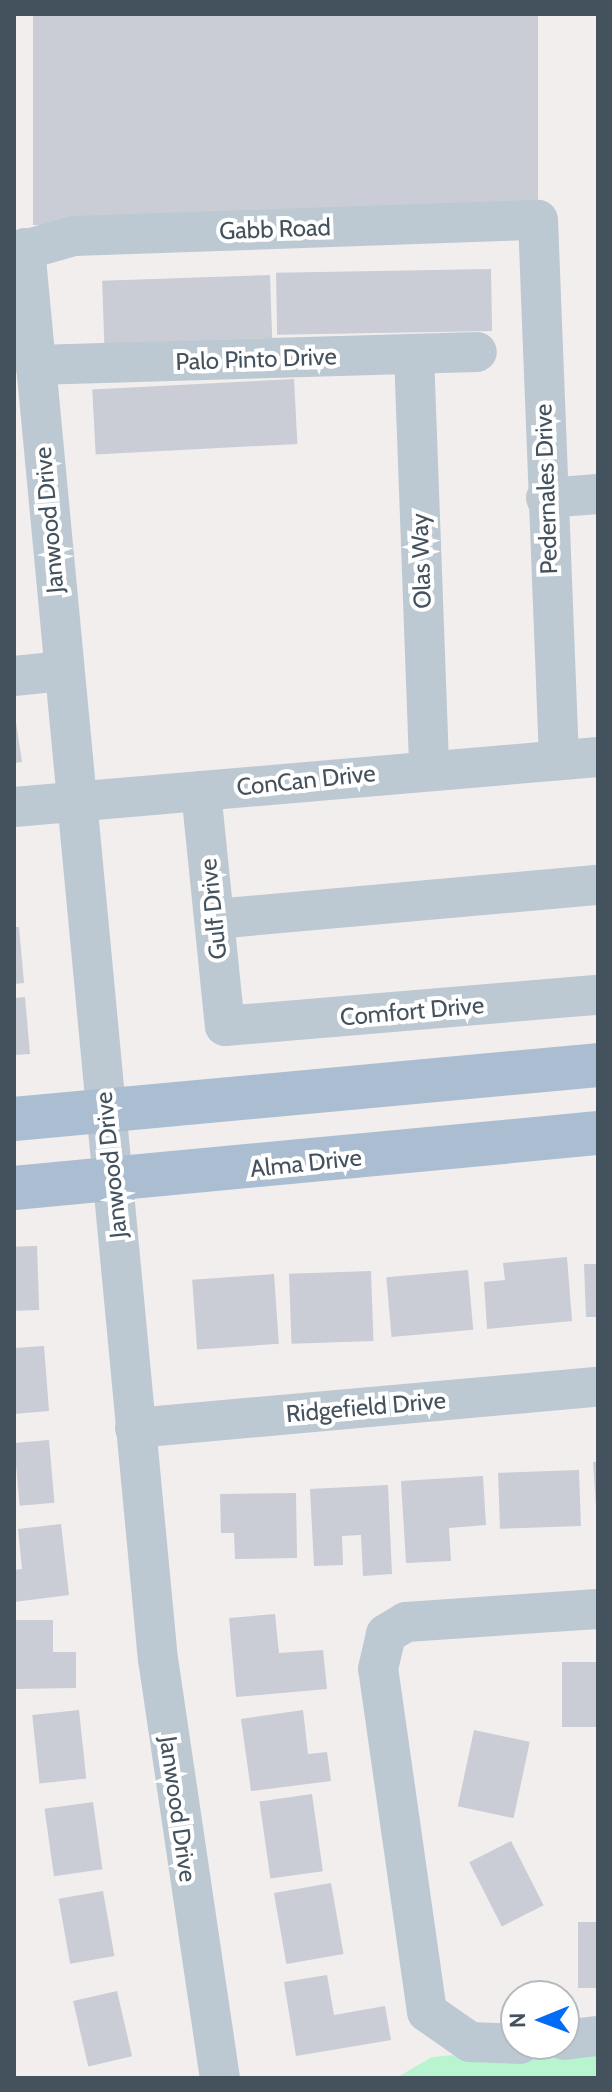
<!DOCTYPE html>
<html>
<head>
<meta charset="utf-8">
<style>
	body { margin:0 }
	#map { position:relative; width:612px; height:2092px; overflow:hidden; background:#f2eeee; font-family:Cabin,sans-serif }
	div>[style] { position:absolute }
	.green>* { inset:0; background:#b7f4cf }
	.building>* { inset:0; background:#cacdd5; transform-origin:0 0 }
	.minor>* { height:40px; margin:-20px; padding:0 20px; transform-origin:20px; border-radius:20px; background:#bdc9d2 }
	.major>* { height:44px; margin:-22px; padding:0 22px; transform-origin:22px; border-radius:22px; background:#abbed1 }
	span { translate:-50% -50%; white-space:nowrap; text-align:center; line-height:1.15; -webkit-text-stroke:8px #fff; paint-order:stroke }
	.street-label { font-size:24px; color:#44525e }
	.frame { position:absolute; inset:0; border:16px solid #44525e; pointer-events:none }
	.north { position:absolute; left:500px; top:1980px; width:80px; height:80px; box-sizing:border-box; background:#fff; border:2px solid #b4babf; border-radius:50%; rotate:269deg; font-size:22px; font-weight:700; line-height:32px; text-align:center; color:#44525e }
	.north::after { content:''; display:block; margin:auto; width:28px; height:36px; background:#036cf6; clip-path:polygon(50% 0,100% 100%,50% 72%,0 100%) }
</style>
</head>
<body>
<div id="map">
	<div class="green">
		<div style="clip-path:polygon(598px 2042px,598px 2078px,396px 2078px,432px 2057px)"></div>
	</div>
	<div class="building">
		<div style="left:33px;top:14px;width:505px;height:211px"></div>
		<div style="left:491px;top:269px;width:62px;height:215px;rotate:89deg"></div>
		<div style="left:270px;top:275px;width:63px;height:168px;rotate:88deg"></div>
		<div style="left:294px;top:379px;width:65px;height:202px;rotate:87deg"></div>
		<div style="clip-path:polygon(14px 709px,22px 762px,14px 763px)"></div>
		<div style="clip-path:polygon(14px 927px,19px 927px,24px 983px,14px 984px)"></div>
		<div style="clip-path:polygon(25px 997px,30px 1054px,14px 1055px,14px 998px)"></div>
		<div style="left:37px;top:1246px;width:64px;height:23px;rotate:88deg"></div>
		<div style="clip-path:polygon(567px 1257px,572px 1321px,487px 1329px,484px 1282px,505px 1280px,503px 1263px)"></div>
		<div style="clip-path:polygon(584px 1264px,598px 1264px,598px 1317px,586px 1317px)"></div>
		<div style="left:468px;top:1270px;width:60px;height:82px;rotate:85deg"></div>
		<div style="left:371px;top:1271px;width:70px;height:82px;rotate:88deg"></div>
		<div style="left:274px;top:1274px;width:70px;height:82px;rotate:86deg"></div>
		<div style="clip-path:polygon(44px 1346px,49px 1411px,14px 1414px,14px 1348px)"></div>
		<div style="left:49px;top:1440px;width:63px;height:35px;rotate:85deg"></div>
		<div style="clip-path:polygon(593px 1462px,598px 1462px,598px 1506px,596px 1506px)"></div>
		<div style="left:579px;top:1470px;width:56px;height:81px;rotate:88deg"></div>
		<div style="clip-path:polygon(483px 1476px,486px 1525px,449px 1528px,451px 1561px,406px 1563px,401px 1481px)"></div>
		<div style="clip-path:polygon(388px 1485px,392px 1574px,363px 1576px,361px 1535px,342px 1536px,343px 1565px,314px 1566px,310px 1489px)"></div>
		<div style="clip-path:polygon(296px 1493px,297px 1558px,235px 1559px,234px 1533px,221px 1533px,220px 1494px)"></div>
		<div style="clip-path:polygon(61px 1524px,69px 1595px,14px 1602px,14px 1570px,22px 1569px,18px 1529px)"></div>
		<div style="clip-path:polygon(275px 1614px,279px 1653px,323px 1650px,327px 1689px,236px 1697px,229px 1618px)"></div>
		<div style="clip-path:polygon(14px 1620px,53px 1620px,53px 1652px,76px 1652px,76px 1688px,16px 1689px)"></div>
		<div style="left:562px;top:1662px;width:36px;height:65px"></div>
		<div style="left:79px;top:1710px;width:69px;height:47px;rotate:84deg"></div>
		<div style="clip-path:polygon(303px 1710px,308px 1754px,327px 1752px,331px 1781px,251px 1791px,241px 1719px)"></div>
		<div style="left:474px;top:1730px;width:57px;height:78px;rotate:12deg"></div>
		<div style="left:312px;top:1794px;width:78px;height:53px;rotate:82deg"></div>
		<div style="left:93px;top:1802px;width:68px;height:49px;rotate:82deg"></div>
		<div style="left:511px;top:1841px;width:72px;height:47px;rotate:63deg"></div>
		<div style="left:331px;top:1883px;width:72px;height:58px;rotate:80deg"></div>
		<div style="left:103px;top:1891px;width:66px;height:45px;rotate:80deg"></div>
		<div style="left:598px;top:1922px;width:66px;height:20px;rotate:90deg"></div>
		<div style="clip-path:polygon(327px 1975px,334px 2015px,385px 2006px,391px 2040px,296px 2056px,284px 1982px)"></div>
		<div style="left:117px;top:1991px;width:67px;height:45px;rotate:77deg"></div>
	</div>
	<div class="minor">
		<div style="left:25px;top:248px;width:1417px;rotate:84.62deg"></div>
		<div style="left:158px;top:1659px;width:424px;rotate:81.6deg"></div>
		<div style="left:14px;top:253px;width:62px;rotate:-15.8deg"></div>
		<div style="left:74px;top:236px;width:464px;rotate:-2deg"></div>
		<div style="left:538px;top:220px;width:539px;rotate:87.77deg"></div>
		<div style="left:414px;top:354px;width:413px;rotate:87.9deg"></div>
		<div style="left:35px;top:365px;width:442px;rotate:-1.7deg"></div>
		<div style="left:546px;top:498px;width:52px;rotate:-4.4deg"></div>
		<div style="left:14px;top:676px;width:48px;rotate:-5.9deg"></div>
		<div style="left:201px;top:791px;width:236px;rotate:84.2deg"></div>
		<div style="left:225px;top:1026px;width:374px;rotate:-4.8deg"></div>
		<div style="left:14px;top:807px;width:586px;rotate:-4.89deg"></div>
		<div style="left:215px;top:919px;width:385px;rotate:-5.1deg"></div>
		<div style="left:135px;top:1428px;width:465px;rotate:-5.1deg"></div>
		<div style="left:564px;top:2040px;width:34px;rotate:-7deg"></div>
		<div style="left:520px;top:2044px;width:50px;rotate:-177.7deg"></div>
		<div style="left:470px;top:2042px;width:52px;rotate:-145.1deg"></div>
		<div style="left:427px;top:2012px;width:346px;rotate:-98.1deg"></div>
		<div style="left:378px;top:1669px;width:36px;rotate:-77deg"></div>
		<div style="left:386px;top:1634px;width:23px;rotate:-31deg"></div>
		<div style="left:406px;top:1622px;width:192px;rotate:-3.9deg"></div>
	</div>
	<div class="major">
		<div style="left:14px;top:1119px;width:586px;rotate:-5.28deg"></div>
		<div style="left:14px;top:1188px;width:587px;rotate:-5.38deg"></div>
	</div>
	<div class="street-label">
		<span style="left:275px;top:229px;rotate:-2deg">Gabb Road</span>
		<span style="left:256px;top:359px;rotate:-2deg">Palo Pinto Drive</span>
		<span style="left:546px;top:489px;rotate:-92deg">Pedernales Drive</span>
		<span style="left:49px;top:520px;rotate:-95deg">Janwood Drive</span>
		<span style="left:421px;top:561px;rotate:-92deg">Olas Way</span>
		<span style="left:306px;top:780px;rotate:-6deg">ConCan Drive</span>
		<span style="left:213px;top:909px;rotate:-96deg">Gulf Drive</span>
		<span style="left:412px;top:1011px;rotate:-5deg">Comfort Drive</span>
		<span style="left:306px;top:1163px;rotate:-6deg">Alma Drive</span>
		<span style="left:111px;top:1165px;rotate:-96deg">Janwood Drive</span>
		<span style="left:366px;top:1407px;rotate:-5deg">Ridgefield Drive</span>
		<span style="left:178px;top:1809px;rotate:82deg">Janwood Drive</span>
	</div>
	<div class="frame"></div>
	<div class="north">N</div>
</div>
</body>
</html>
